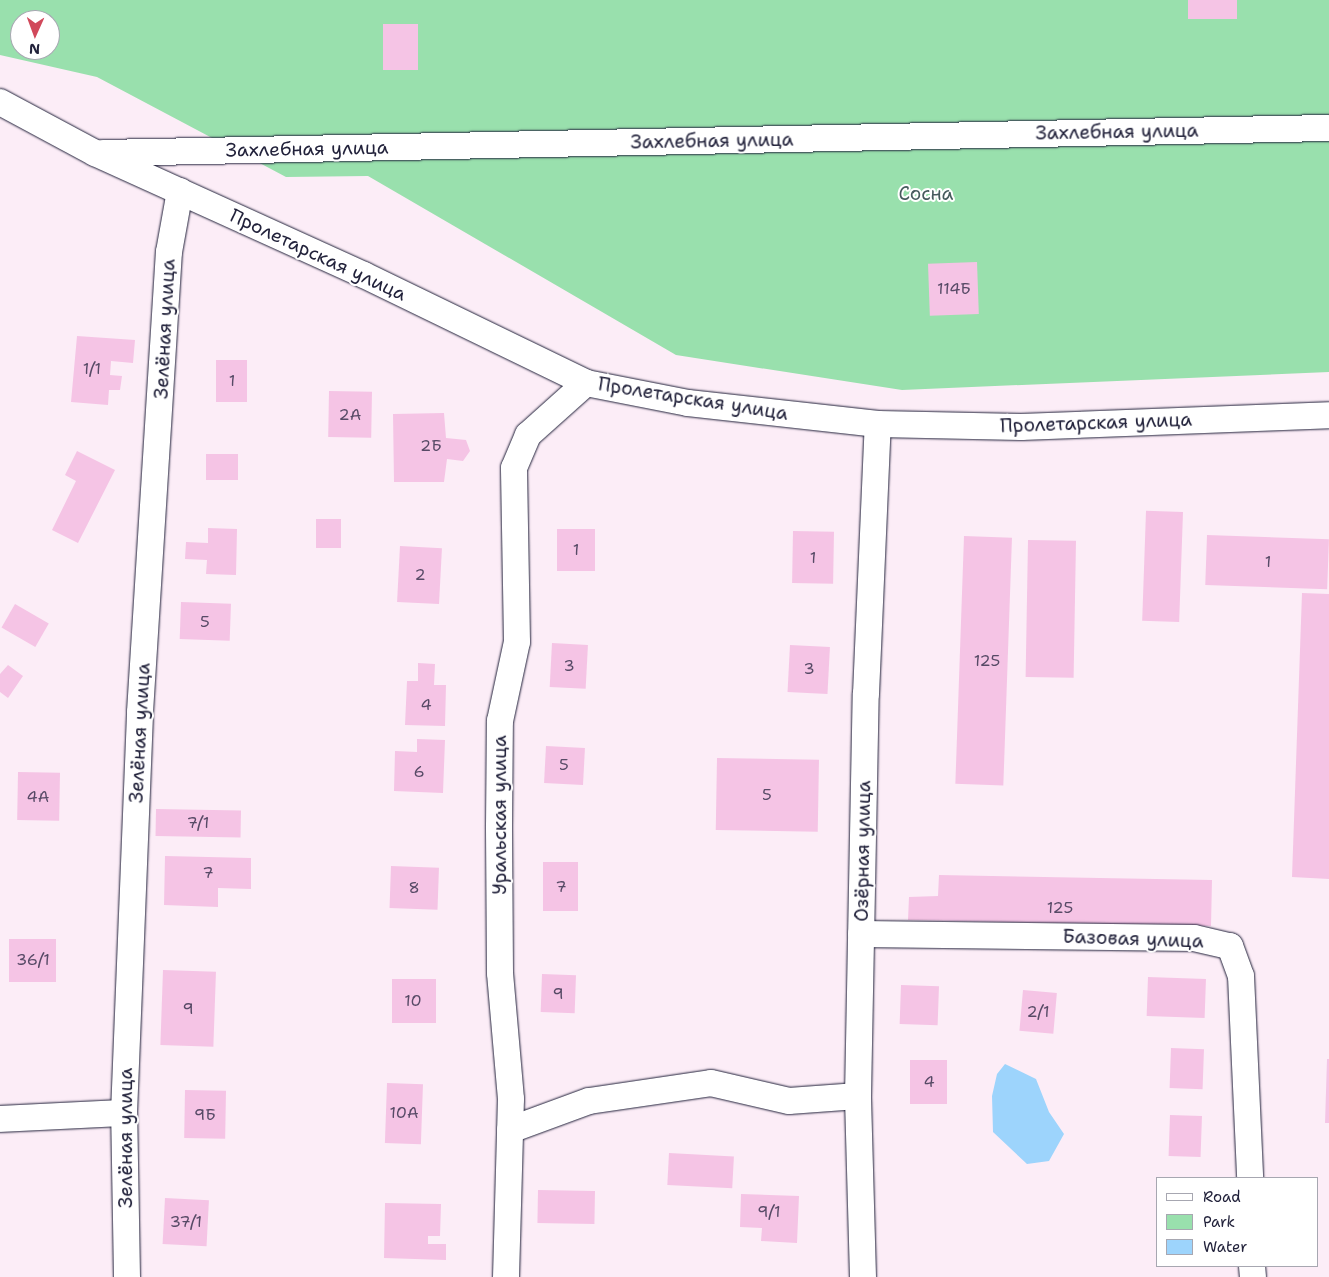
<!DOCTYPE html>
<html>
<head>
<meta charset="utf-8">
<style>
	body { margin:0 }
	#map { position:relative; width:1329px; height:1277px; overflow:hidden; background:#fcedf7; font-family:"Shantell Sans",sans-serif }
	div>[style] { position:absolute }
	.green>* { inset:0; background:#99e0ad }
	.water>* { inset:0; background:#9dd4fc }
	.building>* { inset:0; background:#f5c4e5; transform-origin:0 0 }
	.roads { filter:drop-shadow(0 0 1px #22223b) drop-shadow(0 0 1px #22223b) }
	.minor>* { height:26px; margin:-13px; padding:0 13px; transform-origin:13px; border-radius:13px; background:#fff }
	span { translate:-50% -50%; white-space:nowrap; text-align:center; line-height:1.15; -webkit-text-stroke:4px #fff; paint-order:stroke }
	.number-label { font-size:16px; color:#574a66 }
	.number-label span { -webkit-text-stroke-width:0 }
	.street-label { font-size:19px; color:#22223b }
	.park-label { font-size:19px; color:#465b5d }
	.legend { position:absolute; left:1156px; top:1177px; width:162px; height:90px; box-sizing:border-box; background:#fff; border:1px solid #a7a7b1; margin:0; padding:6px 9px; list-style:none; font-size:15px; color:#22223b }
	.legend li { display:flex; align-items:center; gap:10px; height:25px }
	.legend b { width:25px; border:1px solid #a7a7b1 }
	.north { position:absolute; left:10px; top:10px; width:50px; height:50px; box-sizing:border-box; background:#fff; border:1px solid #a7a7b1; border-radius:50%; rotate:182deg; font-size:14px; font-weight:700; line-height:20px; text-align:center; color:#22223b }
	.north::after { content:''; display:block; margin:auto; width:18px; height:22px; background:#d1495b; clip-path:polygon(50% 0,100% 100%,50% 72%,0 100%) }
</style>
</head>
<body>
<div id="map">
	<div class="green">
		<div style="clip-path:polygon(evenodd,0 0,1329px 0,1329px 372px,902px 390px,676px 355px,368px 176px,286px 177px,97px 77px,0 55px,0 0,20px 20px,50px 20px,50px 50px,20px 50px,20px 20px)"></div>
	</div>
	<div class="water">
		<div style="clip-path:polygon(1005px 1064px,1036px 1079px,1049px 1112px,1064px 1134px,1049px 1161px,1027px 1164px,993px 1132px,992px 1096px,997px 1074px)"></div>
	</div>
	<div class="building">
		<div style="left:1188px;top:0;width:49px;height:19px"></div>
		<div style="left:383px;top:24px;width:35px;height:46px"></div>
		<div style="left:977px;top:262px;width:52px;height:49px;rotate:88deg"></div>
		<div style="clip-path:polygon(77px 336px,135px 340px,133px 363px,111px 361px,110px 375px,122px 376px,120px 390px,109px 390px,108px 405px,71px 402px)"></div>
		<div style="left:216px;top:360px;width:31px;height:42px"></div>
		<div style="left:329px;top:391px;width:43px;height:46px;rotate:1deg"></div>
		<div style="clip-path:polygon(444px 413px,446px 438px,466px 440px,470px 451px,463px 461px,447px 459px,444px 482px,394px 482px,393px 414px)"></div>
		<div style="clip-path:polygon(77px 451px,115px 470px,78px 543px,52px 530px,76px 481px,65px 475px)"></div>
		<div style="left:206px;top:454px;width:32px;height:26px"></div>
		<div style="left:1183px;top:512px;width:110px;height:37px;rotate:92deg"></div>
		<div style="left:316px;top:519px;width:25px;height:29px"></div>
		<div style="clip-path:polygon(208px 528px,237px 529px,236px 575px,206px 574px,207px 560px,185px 559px,186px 542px,208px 543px)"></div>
		<div style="left:557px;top:529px;width:38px;height:42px"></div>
		<div style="left:793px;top:531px;width:41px;height:52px;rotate:1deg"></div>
		<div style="left:1207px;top:535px;width:122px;height:50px;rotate:2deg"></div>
		<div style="left:964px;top:536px;width:48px;height:248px;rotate:2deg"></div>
		<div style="left:1028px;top:540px;width:48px;height:137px;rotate:1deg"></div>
		<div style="left:400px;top:546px;width:42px;height:56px;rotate:3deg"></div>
		<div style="clip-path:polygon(1302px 593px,1329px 594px,1329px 879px,1292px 877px)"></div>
		<div style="left:181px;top:602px;width:50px;height:37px;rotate:2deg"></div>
		<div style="left:15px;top:604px;width:39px;height:27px;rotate:30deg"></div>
		<div style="left:552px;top:643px;width:36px;height:44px;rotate:3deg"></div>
		<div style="left:790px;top:645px;width:40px;height:47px;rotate:3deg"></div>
		<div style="clip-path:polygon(418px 663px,435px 664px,434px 685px,446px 685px,445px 726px,405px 725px,407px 681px,418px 681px)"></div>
		<div style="clip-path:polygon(8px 665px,23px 676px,8px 698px,0 692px,0 674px)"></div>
		<div style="clip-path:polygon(417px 739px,445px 740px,443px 793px,394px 791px,395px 751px,417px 752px)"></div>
		<div style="left:546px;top:746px;width:39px;height:37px;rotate:3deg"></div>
		<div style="left:717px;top:758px;width:102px;height:72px;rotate:1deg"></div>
		<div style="left:18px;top:772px;width:42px;height:48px;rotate:1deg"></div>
		<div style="left:156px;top:809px;width:85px;height:27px;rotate:1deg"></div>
		<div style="clip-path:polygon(165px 856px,251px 858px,251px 889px,218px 888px,218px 907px,164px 905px)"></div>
		<div style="left:543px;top:862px;width:35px;height:49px"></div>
		<div style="left:391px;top:866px;width:48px;height:42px;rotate:2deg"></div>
		<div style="clip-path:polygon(939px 875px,1212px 880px,1211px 926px,908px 920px,909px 897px,938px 896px)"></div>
		<div style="left:9px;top:939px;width:47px;height:43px"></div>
		<div style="left:163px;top:970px;width:53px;height:75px;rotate:2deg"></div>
		<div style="left:542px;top:974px;width:34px;height:38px;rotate:2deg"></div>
		<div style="left:1148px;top:977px;width:58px;height:39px;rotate:2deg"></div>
		<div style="left:392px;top:979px;width:44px;height:44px"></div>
		<div style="left:901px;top:985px;width:38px;height:39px;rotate:2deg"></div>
		<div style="left:1023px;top:990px;width:34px;height:41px;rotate:5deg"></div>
		<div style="left:1171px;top:1048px;width:33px;height:40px;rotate:2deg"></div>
		<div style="clip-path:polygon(1327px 1059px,1329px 1059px,1329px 1123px,1325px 1123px)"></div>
		<div style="left:910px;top:1060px;width:37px;height:44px"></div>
		<div style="left:387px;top:1083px;width:36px;height:60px;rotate:2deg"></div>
		<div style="left:185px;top:1090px;width:41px;height:48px;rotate:1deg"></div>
		<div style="left:1170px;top:1115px;width:32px;height:41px;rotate:2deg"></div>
		<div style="left:669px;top:1153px;width:65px;height:32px;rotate:3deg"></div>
		<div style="left:538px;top:1190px;width:57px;height:33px;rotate:1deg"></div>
		<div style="clip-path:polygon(741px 1194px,799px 1196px,797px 1243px,761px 1241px,762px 1228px,740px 1227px)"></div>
		<div style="left:165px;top:1198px;width:44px;height:46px;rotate:3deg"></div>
		<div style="clip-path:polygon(385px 1203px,441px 1204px,440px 1236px,428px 1236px,428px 1244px,446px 1244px,446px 1260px,384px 1258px)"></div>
	</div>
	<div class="roads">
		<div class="minor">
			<div style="left:0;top:102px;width:108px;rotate:28.2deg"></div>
			<div style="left:95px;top:153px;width:295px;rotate:24.4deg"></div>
			<div style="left:364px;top:275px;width:247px;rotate:25.9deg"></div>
			<div style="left:586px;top:383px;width:104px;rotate:11.1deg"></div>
			<div style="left:688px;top:403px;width:191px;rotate:6.3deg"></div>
			<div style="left:878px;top:424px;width:143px;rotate:1.2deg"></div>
			<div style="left:1021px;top:427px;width:308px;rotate:-2.2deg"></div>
			<div style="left:103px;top:153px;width:1226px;rotate:-1.17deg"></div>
			<div style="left:861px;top:934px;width:333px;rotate:0.7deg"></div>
			<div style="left:1194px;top:938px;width:37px;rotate:13deg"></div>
			<div style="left:1230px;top:946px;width:32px;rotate:70deg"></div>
			<div style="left:1241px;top:976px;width:202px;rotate:87.4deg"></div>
			<div style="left:0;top:1119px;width:124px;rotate:-2.8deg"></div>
			<div style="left:510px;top:1130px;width:84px;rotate:-20.2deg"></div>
			<div style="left:589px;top:1101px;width:123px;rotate:-8.4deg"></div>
			<div style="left:711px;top:1083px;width:80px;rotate:13deg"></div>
			<div style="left:789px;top:1101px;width:69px;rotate:-4.1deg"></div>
			<div style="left:1252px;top:1266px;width:11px;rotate:85deg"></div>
			<div style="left:127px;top:1277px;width:164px;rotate:-91deg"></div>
			<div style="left:124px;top:1113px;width:401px;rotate:-87.7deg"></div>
			<div style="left:140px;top:712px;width:461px;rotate:-86.4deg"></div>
			<div style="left:169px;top:252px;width:62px;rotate:-79.8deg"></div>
			<div style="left:506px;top:1277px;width:178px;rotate:-88.4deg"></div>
			<div style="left:511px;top:1099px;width:126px;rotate:-95deg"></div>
			<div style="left:500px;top:973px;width:147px;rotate:-90.4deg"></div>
			<div style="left:499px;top:826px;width:105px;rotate:-89.5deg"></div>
			<div style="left:500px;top:721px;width:81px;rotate:-77.9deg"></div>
			<div style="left:517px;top:642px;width:174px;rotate:-91deg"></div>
			<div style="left:514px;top:468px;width:36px;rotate:-67deg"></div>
			<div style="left:528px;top:435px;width:78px;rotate:-41.9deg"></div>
			<div style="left:863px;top:1277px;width:181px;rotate:-91.6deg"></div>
			<div style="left:858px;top:1096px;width:402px;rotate:-88.9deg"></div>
			<div style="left:866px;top:694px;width:270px;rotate:-87.5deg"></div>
		</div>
	</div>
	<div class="number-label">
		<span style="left:954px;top:289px">114Б</span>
		<span style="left:92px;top:369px">1/1</span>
		<span style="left:232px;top:381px">1</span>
		<span style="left:350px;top:415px">2А</span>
		<span style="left:431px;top:446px">2Б</span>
		<span style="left:576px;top:550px">1</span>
		<span style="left:813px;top:558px">1</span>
		<span style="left:1268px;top:562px">1</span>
		<span style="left:420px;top:575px">2</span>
		<span style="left:205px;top:622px">5</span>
		<span style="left:987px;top:661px">125</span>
		<span style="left:569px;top:666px">3</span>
		<span style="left:809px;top:669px">3</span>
		<span style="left:426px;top:705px">4</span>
		<span style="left:564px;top:765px">5</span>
		<span style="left:419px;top:772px">6</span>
		<span style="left:767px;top:795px">5</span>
		<span style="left:38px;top:797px">4А</span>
		<span style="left:198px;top:823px">7/1</span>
		<span style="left:208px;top:873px">7</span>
		<span style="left:561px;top:887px">7</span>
		<span style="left:414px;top:888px">8</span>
		<span style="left:1060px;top:908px">125</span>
		<span style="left:33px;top:960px">36/1</span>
		<span style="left:558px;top:994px">9</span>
		<span style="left:413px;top:1001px">10</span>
		<span style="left:188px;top:1009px">9</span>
		<span style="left:1038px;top:1012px">2/1</span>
		<span style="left:929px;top:1082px">4</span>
		<span style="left:404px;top:1113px">10А</span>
		<span style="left:205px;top:1115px">9Б</span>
		<span style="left:769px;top:1212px">9/1</span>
		<span style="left:186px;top:1222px">37/1</span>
	</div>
	<div class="street-label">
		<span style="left:1117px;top:132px;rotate:-1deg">Захлебная улица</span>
		<span style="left:712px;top:141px;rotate:-1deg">Захлебная улица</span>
		<span style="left:307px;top:149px;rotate:-1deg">Захлебная улица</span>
		<span style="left:318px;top:255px;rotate:25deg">Пролетарская улица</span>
		<span style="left:165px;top:329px;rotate:-87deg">Зелёная улица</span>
		<span style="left:693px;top:399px;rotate:9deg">Пролетарская улица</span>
		<span style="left:1096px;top:423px;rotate:-2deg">Пролетарская улица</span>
		<span style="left:140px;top:733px;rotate:-87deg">Зелёная улица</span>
		<span style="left:500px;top:815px;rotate:-90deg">Уральская улица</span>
		<span style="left:863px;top:851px;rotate:-89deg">Озёрная улица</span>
		<span style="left:1133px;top:939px;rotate:2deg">Базовая улица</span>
		<span style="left:126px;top:1138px;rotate:-90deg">Зелёная улица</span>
	</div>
	<div class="park-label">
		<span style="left:926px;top:194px">Сосна</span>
	</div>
	<ul class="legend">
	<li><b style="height:6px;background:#fff"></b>Road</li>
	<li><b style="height:14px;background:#99e0ad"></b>Park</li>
	<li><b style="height:14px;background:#9dd4fc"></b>Water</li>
	</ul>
	<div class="north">N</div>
</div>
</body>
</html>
